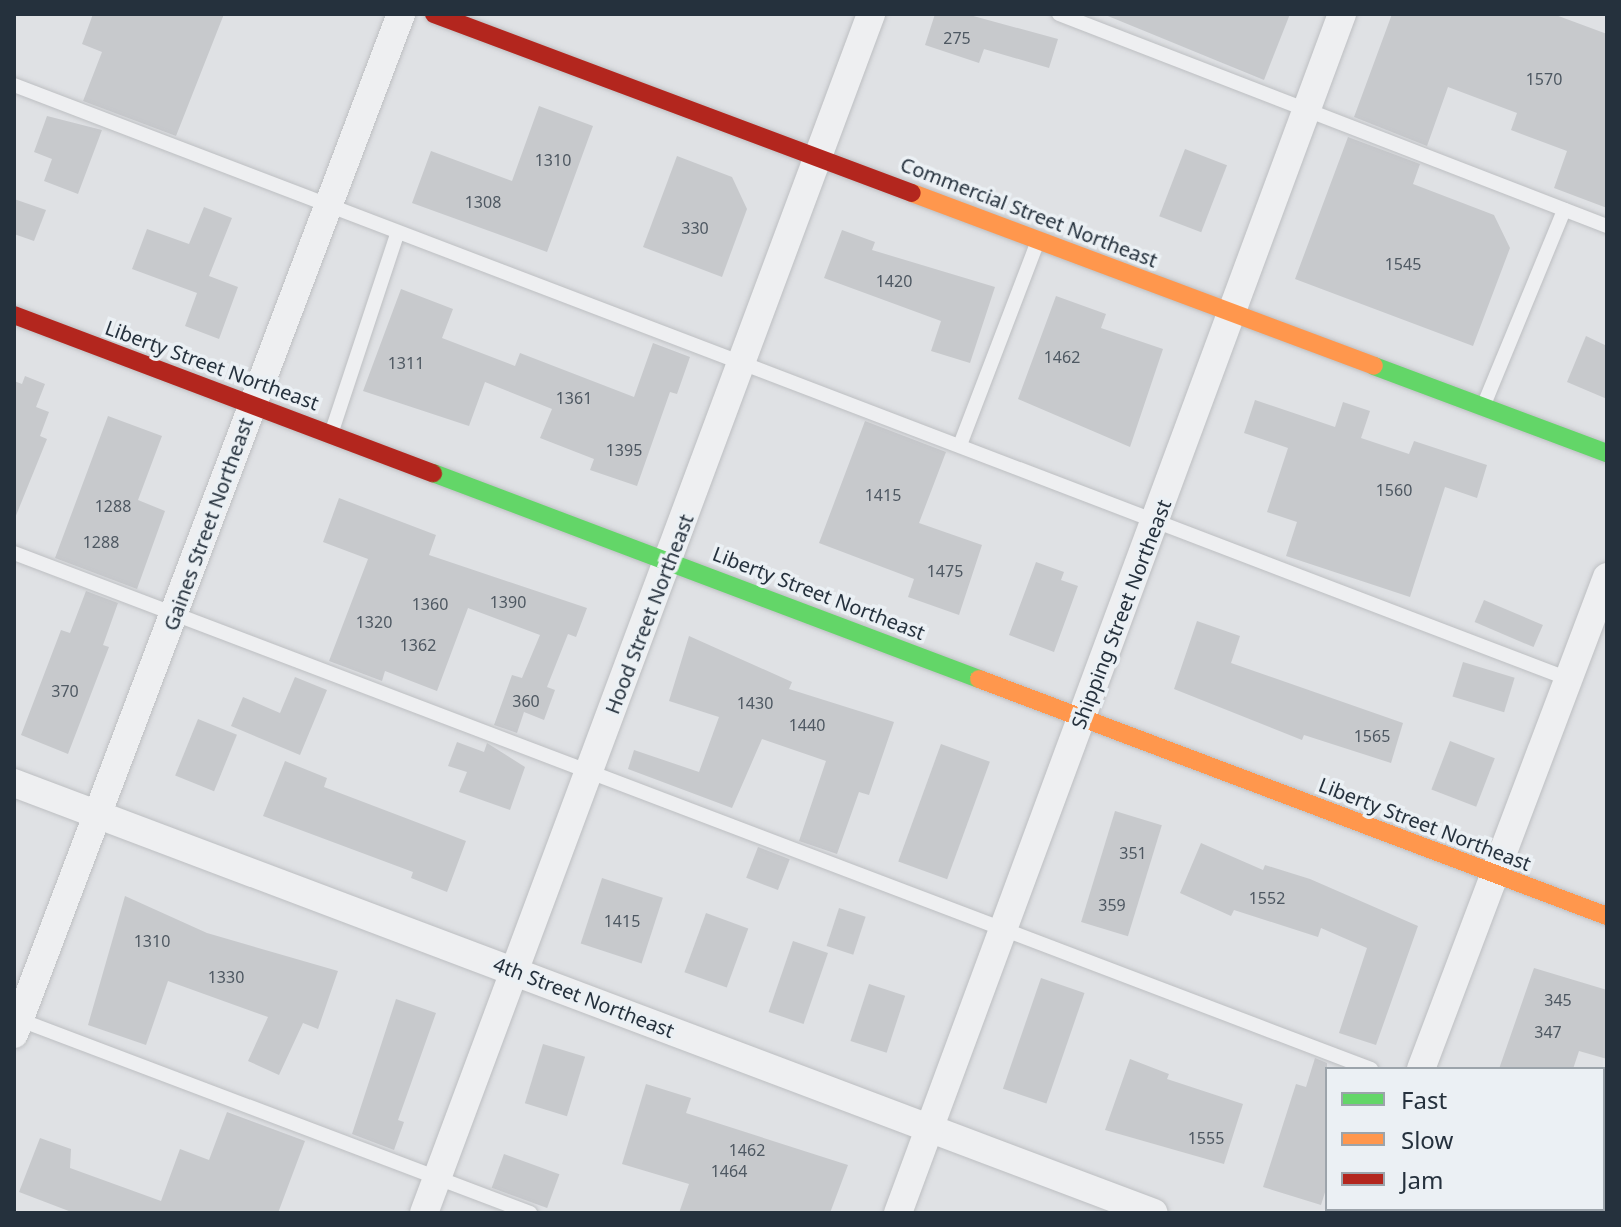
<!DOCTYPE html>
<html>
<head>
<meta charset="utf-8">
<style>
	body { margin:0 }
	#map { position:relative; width:1621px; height:1227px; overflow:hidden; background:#dfe1e4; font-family:"Noto Sans",sans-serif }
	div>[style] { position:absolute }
	.building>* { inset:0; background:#c7c9cc; transform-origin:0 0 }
	.roads { filter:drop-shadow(0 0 2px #bdbfc2) drop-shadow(0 0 2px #bdbfc2) }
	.lane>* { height:14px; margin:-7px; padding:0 7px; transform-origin:7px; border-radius:7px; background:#eeeff1 }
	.street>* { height:28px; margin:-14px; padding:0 14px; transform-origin:14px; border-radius:14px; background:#eeeff1 }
	.fast>* { height:18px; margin:-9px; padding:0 9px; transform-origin:9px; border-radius:9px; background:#63d668 }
	.slow>* { height:18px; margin:-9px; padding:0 9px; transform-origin:9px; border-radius:9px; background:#ff974d }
	.jam>* { height:18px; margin:-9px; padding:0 9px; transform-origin:9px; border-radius:9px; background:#b3261e }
	span { translate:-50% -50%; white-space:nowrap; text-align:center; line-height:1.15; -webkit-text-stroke:7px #ebf0f4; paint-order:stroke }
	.number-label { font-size:16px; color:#4e5862 }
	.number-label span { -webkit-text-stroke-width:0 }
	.street-label { font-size:20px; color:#25313d }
	.frame { position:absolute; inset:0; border:16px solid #25313d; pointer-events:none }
	.legend { position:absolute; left:1325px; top:1067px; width:280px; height:144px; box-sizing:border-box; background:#ebf0f4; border:2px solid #9ca4ab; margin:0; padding:10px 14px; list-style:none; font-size:24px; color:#25313d }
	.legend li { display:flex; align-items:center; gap:16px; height:40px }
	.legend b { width:40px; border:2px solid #9ca4ab }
</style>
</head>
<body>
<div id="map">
	<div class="building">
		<div style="clip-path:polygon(93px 14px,224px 14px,176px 136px,83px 101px,102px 52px,82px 44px)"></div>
		<div style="clip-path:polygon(935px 14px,966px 14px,1058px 39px,1049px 68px,984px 49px,979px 63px,925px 45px)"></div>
		<div style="clip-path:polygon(1103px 14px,1290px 14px,1264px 80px)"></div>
		<div style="clip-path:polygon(1392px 14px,1553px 14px,1607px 34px,1607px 208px,1554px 188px,1567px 151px,1511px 130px,1517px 113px,1448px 87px,1427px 146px,1354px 117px)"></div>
		<div style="clip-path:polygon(539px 106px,593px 126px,547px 252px,412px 203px,431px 151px,512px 181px)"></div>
		<div style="clip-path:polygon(47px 116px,102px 130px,78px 194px,44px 181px,52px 159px,34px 152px)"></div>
		<div style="clip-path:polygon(1348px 137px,1420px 164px,1413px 184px,1494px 215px,1510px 248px,1473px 346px,1295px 279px)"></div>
		<div style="left:1185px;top:149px;width:45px;height:72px;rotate:21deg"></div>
		<div style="clip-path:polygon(677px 156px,732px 177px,747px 209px,722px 277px,643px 247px)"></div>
		<div style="clip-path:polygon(14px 199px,46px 210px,34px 241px,14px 234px)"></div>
		<div style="clip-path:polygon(204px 207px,232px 218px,209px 276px,238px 287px,219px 339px,185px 326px,197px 293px,132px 269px,147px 229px,189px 244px)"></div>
		<div style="clip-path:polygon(842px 230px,875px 242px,872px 250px,995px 287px,970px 363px,931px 351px,941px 321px,824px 278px)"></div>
		<div style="clip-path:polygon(401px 289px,453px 309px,442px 338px,515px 366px,520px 353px,634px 397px,653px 343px,690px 357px,677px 394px,670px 392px,637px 486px,590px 470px,594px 459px,540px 438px,552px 409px,485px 382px,469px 426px,363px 391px)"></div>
		<div style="clip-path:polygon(1056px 296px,1106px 314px,1101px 328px,1163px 349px,1130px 447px,1018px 399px)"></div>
		<div style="clip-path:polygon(1586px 336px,1607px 346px,1607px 399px,1567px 382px)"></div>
		<div style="clip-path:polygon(25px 376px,45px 384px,36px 407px,49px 412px,40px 436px,47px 439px,15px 518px,14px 381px,22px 384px)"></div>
		<div style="clip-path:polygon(1255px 400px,1335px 427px,1343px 402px,1370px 411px,1361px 438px,1409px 454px,1414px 441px,1487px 465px,1477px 498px,1445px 487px,1410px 597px,1286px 556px,1297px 522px,1267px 512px,1288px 448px,1244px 433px)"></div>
		<div style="clip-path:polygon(108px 416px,162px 436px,138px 500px,165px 511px,137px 589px,55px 558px)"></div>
		<div style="clip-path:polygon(865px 421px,946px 452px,919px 523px,982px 545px,959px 615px,908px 597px,914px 579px,819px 543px)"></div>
		<div style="clip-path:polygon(339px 498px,436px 535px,429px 555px,587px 608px,576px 637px,568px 634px,547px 687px,555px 690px,544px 720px,524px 712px,517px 733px,494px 725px,512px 675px,522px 678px,540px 635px,468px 608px,437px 691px,385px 671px,382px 681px,329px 661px,368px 559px,323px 542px)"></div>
		<div style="clip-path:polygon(1036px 562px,1064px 572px,1061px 580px,1078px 586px,1054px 652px,1009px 635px)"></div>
		<div style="clip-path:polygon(86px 591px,118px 603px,103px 645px,109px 647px,68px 754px,21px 735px,61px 630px,70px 633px)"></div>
		<div style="left:1484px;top:600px;width:64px;height:24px;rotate:23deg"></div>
		<div style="clip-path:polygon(1197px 621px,1240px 636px,1231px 663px,1403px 723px,1391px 763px,1304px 735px,1302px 740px,1174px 689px)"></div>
		<div style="clip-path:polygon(689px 636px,792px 682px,789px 689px,894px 722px,869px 795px,859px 792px,837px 854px,799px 841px,826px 761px,762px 739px,732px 808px,628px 769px,634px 750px,699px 772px,719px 717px,669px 701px)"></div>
		<div style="left:1463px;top:662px;width:54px;height:36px;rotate:17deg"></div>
		<div style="clip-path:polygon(295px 677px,327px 690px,300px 755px,231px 726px,243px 697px,280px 713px)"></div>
		<div style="left:198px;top:719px;width:42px;height:61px;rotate:22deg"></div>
		<div style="left:1450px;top:741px;width:48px;height:52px;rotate:21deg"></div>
		<div style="clip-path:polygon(457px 742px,484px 752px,487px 743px,525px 767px,510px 810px,459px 792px,467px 772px,448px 766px)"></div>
		<div style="left:941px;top:744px;width:52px;height:125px;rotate:20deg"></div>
		<div style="clip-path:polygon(285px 761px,327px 778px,324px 787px,466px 841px,447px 892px,411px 878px,413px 872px,263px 816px)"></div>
		<div style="left:1115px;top:811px;width:49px;height:116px;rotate:17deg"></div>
		<div style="clip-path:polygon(1201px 843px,1263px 870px,1265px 865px,1310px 879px,1418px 926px,1376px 1045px,1339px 1033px,1367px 948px,1321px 928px,1318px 937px,1234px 910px,1231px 916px,1180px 893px)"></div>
		<div style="left:758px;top:847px;width:34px;height:33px;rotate:21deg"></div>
		<div style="left:602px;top:878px;width:64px;height:69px;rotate:18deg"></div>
		<div style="clip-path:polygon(125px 896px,207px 933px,338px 971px,318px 1029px,303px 1023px,279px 1075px,248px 1061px,268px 1017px,168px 981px,146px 1045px,88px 1025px)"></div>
		<div style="left:839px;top:908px;width:28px;height:40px;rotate:18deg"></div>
		<div style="left:706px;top:913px;width:45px;height:63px;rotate:20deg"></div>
		<div style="left:793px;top:941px;width:37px;height:75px;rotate:19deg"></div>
		<div style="clip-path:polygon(1534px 968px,1607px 990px,1607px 1059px,1579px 1051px,1573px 1069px,1499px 1069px)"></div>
		<div style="left:1041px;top:978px;width:46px;height:117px;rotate:19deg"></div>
		<div style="left:869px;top:984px;width:38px;height:60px;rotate:18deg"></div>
		<div style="clip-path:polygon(396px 999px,436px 1013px,398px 1120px,404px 1122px,394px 1150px,352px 1134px)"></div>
		<div style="left:543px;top:1044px;width:44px;height:62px;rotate:17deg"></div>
		<div style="clip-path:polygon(1315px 1058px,1327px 1063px,1327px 1186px,1321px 1205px,1263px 1187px,1296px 1084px,1306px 1087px)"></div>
		<div style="clip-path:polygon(1130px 1059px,1169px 1074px,1167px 1079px,1243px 1104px,1224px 1164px,1105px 1130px)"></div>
		<div style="clip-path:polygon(646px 1084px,691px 1098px,686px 1113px,848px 1165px,830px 1213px,679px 1213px,689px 1184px,622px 1164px)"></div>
		<div style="clip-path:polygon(227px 1112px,305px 1141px,278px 1213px,74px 1213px,19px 1192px,40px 1138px,71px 1149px,70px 1168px,161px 1201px,180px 1149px,209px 1160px)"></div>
		<div style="left:504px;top:1154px;width:59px;height:36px;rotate:20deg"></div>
	</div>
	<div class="roads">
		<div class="lane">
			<div style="left:1059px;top:14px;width:588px;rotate:21.15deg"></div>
			<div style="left:14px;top:85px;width:1665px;rotate:20.91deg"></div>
			<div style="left:1485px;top:402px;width:208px;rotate:-67.6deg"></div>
			<div style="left:332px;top:431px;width:207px;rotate:-71.7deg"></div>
			<div style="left:960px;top:445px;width:216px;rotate:-69.1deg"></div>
			<div style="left:14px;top:553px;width:1452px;rotate:20.82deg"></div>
			<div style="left:15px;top:1018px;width:551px;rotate:20.74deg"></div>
			<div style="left:1603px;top:1148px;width:4px;rotate:27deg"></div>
		</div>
		<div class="street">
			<div style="left:14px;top:783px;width:1218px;rotate:20.67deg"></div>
			<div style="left:14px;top:1034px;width:1091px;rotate:-69.22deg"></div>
			<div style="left:1421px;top:1069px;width:526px;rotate:-69.29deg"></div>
			<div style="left:424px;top:1213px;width:1280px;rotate:-69.55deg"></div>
			<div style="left:898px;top:1213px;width:1279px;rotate:-69.68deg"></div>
			<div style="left:1366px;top:1213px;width:4px;rotate:-76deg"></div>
		</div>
		<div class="fast">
			<div style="left:1374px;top:366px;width:249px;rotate:20.5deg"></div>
			<div style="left:433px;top:473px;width:584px;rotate:20.67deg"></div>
		</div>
		<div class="slow">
			<div style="left:912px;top:193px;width:493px;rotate:20.5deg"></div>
			<div style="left:979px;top:679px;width:671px;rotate:20.68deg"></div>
		</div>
		<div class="jam">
			<div style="left:434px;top:14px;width:510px;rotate:20.53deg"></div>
			<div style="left:14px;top:315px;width:448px;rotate:20.7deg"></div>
		</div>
	</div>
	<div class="number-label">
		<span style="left:957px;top:38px">275</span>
		<span style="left:1544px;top:79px">1570</span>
		<span style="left:553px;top:160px">1310</span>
		<span style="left:483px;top:202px">1308</span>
		<span style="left:695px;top:228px">330</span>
		<span style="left:1403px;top:264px">1545</span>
		<span style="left:894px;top:281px">1420</span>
		<span style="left:1062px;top:357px">1462</span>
		<span style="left:406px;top:363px">1311</span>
		<span style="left:574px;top:398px">1361</span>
		<span style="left:624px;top:450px">1395</span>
		<span style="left:1394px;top:490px">1560</span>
		<span style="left:883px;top:495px">1415</span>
		<span style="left:113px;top:506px">1288</span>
		<span style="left:101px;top:542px">1288</span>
		<span style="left:945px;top:571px">1475</span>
		<span style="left:508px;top:602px">1390</span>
		<span style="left:430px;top:604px">1360</span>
		<span style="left:374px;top:622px">1320</span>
		<span style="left:418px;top:645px">1362</span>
		<span style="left:65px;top:691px">370</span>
		<span style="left:526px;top:701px">360</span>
		<span style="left:755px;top:703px">1430</span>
		<span style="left:807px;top:725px">1440</span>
		<span style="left:1372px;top:736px">1565</span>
		<span style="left:1133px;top:853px">351</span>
		<span style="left:1267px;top:898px">1552</span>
		<span style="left:1112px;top:905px">359</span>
		<span style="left:622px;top:921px">1415</span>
		<span style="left:152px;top:941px">1310</span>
		<span style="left:226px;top:977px">1330</span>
		<span style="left:1558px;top:1000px">345</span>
		<span style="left:1548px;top:1032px">347</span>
		<span style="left:1206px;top:1138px">1555</span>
		<span style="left:747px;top:1150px">1462</span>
		<span style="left:729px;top:1171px">1464</span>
	</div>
	<div class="street-label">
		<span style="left:1029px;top:212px;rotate:21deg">Commercial Street Northeast</span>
		<span style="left:212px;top:365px;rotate:20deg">Liberty Street Northeast</span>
		<span style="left:208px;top:524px;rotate:-70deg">Gaines Street Northeast</span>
		<span style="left:819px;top:593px;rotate:21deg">Liberty Street Northeast</span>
		<span style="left:649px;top:614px;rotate:-69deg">Hood Street Northeast</span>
		<span style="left:1121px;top:614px;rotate:-69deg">Shipping Street Northeast</span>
		<span style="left:1425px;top:824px;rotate:21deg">Liberty Street Northeast</span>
		<span style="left:584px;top:997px;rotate:21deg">4th Street Northeast</span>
	</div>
	<div class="frame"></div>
	<ul class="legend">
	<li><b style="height:10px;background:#63d668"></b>Fast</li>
	<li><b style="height:10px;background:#ff974d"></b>Slow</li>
	<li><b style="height:10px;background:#b3261e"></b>Jam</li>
	</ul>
</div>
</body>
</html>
